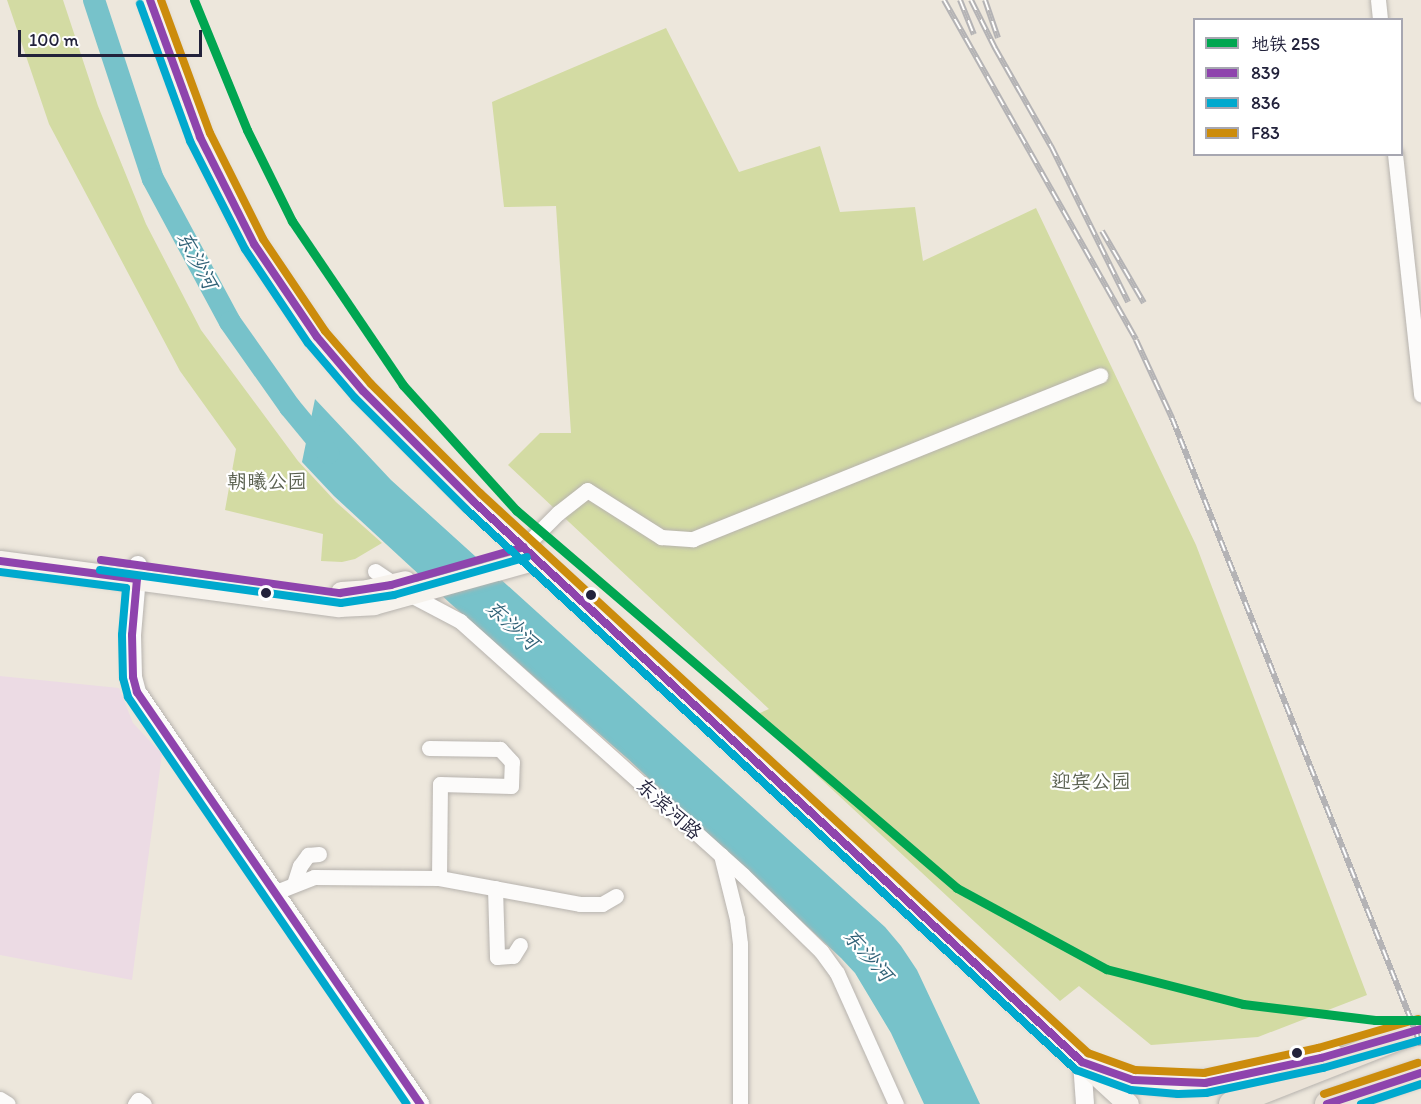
<!DOCTYPE html>
<html>
<head>
<meta charset="utf-8">
<style>
	body { margin:0 }
	#map { position:relative; width:1421px; height:1104px; overflow:hidden; background:#ede7dc; font-family:Itim,"LXGW WenKai TC",sans-serif }
	div>[style] { position:absolute }
	.built>* { inset:0; background:#ecdbe4 }
	.green>* { inset:0; background:#d3dba3 }
	.water>* { inset:0; background:#77c2ca }
	.river>* { height:22px; margin:-11px; padding:0 11px; transform-origin:11px; border-radius:11px; background:#77c2ca }
	.roads { filter:drop-shadow(0 0 2px #b7b3ae) drop-shadow(0 0 2px #b7b3ae) }
	.minor>* { height:15px; margin:-7.5px; padding:0 7.5px; transform-origin:7.5px; border-radius:7.5px; background:#fcfbfa }
	.tertiary>* { height:18px; margin:-9px; padding:0 9px; transform-origin:9px; border-radius:9px; background:#fcfbfa }
	.secondary>* { height:21px; margin:-10.5px; padding:0 10.5px; transform-origin:10.5px; border-radius:10.5px; background:#f6f2ec }
	.primary>* { height:24px; margin:-12px; padding:0 12px; transform-origin:12px; border-radius:12px; background:#ebe3d8 }
	.rail>* { height:6px; margin-top:-3px; transform-origin:0; background:repeating-linear-gradient(90deg,#fff 0 11px,#b4b3b5 0 22px); box-sizing:border-box; border-block:2px solid #b4b3b5 }
	.bus-1>* { height:8px; margin:-4px; padding:0 4px; transform-origin:4px; border-radius:4px; background:#8e44ad }
	.bus-2>* { height:8px; margin:-4px; padding:0 4px; transform-origin:4px; border-radius:4px; background:#00a9ce }
	.bus-3>* { height:8px; margin:-4px; padding:0 4px; transform-origin:4px; border-radius:4px; background:#cc8c0c }
	.metro-1>* { height:9px; margin:-4.5px; padding:0 4.5px; transform-origin:4.5px; border-radius:4.5px; background:#00a651 }
	.dots>* { width:16px; height:16px; translate:-50% -50%; box-sizing:border-box; border:3px solid #fff; border-radius:50% }
	span { translate:-50% -50%; white-space:nowrap; text-align:center; line-height:1.15; -webkit-text-stroke:4.5px #fff; paint-order:stroke }
	.park-label { font-size:20px; color:#59604f }
	.street-label { font-size:20px; color:#22223b }
	.water-label { font-size:21px; color:#326378; font-style:italic }
	.legend { position:absolute; left:1193px; top:18px; width:210px; height:138px; box-sizing:border-box; background:#fff; border:2px solid #a7a7b1; margin:0; padding:8px 10px; list-style:none; font-size:18px; color:#22223b }
	.legend li { display:flex; align-items:center; gap:12px; height:30px }
	.legend b { width:30px; border:2px solid #a7a7b1 }
	.scale { position:absolute; left:18px; top:30px; width:184px; height:27px; box-sizing:border-box; border:3px solid #22223b; border-top:0; padding-left:8px; font-size:18px; line-height:21px; white-space:nowrap; color:#22223b; -webkit-text-stroke:4px #fff; paint-order:stroke }
</style>
</head>
<body>
<div id="map">
	<div class="built">
		<div style="clip-path:polygon(0 676px,119px 688px,133px 723px,162px 754px,132px 980px,0 955px)"></div>
	</div>
	<div class="green">
		<div style="clip-path:polygon(7px 0,63px 0,98px 106px,146px 224px,201px 330px,298px 461px,336px 502px,382px 543px,355px 559px,342px 562px,321px 561px,323px 534px,225px 510px,236px 449px,180px 371px,49px 124px)"></div>
		<div style="clip-path:polygon(666px 28px,739px 172px,820px 146px,840px 212px,915px 207px,923px 261px,1036px 208px,1196px 545px,1367px 995px,1258px 1037px,1151px 1045px,1079px 986px,1060px 1001px,753px 716px,769px 709px,508px 465px,540px 433px,571px 433px,556px 206px,504px 207px,492px 102px)"></div>
	</div>
	<div class="water">
		<div style="clip-path:polygon(315px 399px,391px 480px,885px 927px,901px 946px,917px 970px,980px 1104px,924px 1104px,891px 1033px,855px 973px,841px 958px,628px 759px,451px 604px,334px 496px,302px 462px)"></div>
	</div>
	<div class="river">
		<div style="left:94px;top:0;width:188px;rotate:71.8deg"></div>
		<div style="left:153px;top:179px;width:162px;rotate:61.7deg"></div>
		<div style="left:230px;top:322px;width:104px;rotate:54.8deg"></div>
		<div style="left:290px;top:407px;width:60px;rotate:50.4deg"></div>
	</div>
	<div class="roads">
		<div class="minor">
			<div style="left:1378px;top:0;width:20px;rotate:84deg"></div>
			<div style="left:1395px;top:154px;width:242px;rotate:83.8deg"></div>
			<div style="left:524px;top:547px;width:48px;rotate:-45deg"></div>
			<div style="left:558px;top:513px;width:37px;rotate:-38deg"></div>
			<div style="left:587px;top:490px;width:88px;rotate:32.4deg"></div>
			<div style="left:661px;top:537px;width:32px;rotate:4deg"></div>
			<div style="left:693px;top:539px;width:439px;rotate:-21.9deg"></div>
			<div style="left:375px;top:571px;width:41px;rotate:34.1deg"></div>
			<div style="left:409px;top:594px;width:58px;rotate:27.9deg"></div>
			<div style="left:460px;top:621px;width:380px;rotate:41.9deg"></div>
			<div style="left:743px;top:875px;width:109px;rotate:44.3deg"></div>
			<div style="left:821px;top:951px;width:27px;rotate:54deg"></div>
			<div style="left:837px;top:973px;width:144px;rotate:65.8deg"></div>
			<div style="left:721px;top:855px;width:66px;rotate:76deg"></div>
			<div style="left:737px;top:919px;width:25px;rotate:83deg"></div>
			<div style="left:740px;top:944px;width:160px;rotate:90deg"></div>
			<div style="left:439px;top:878px;width:143px;rotate:10.4deg"></div>
			<div style="left:580px;top:904px;width:22px"></div>
			<div style="left:602px;top:904px;width:16px;rotate:-30deg"></div>
			<div style="left:294px;top:884px;width:19px;rotate:-72deg"></div>
			<div style="left:300px;top:866px;width:14px;rotate:-54deg"></div>
			<div style="left:308px;top:855px;width:11px;rotate:-5deg"></div>
			<div style="left:495px;top:888px;width:69px;rotate:88.3deg"></div>
			<div style="left:497px;top:957px;width:16px;rotate:-4deg"></div>
			<div style="left:513px;top:956px;width:13px;rotate:-58deg"></div>
			<div style="left:276px;top:892px;width:41px;rotate:-21.5deg"></div>
			<div style="left:314px;top:877px;width:125px;rotate:0.5deg"></div>
			<div style="left:439px;top:878px;width:94px;rotate:-89.4deg"></div>
			<div style="left:440px;top:784px;width:71px;rotate:1.6deg"></div>
			<div style="left:511px;top:786px;width:24px;rotate:-88deg"></div>
			<div style="left:512px;top:762px;width:18px;rotate:-133deg"></div>
			<div style="left:500px;top:749px;width:71px;rotate:-179.2deg"></div>
			<div style="left:0;top:1099px;width:9px;rotate:32deg"></div>
			<div style="left:135px;top:1104px;width:5px;rotate:-53deg"></div>
			<div style="left:138px;top:1100px;width:7px;rotate:34deg"></div>
		</div>
		<div class="tertiary">
			<div style="left:138px;top:565px;width:70px;rotate:94.9deg"></div>
			<div style="left:132px;top:635px;width:42px;rotate:88.6deg"></div>
			<div style="left:133px;top:677px;width:16px;rotate:75deg"></div>
			<div style="left:137px;top:692px;width:500px;rotate:55.5deg"></div>
			<div style="left:1082px;top:1062px;width:42px;rotate:85.9deg"></div>
		</div>
		<div class="secondary">
			<div style="left:150px;top:0;width:146px;rotate:69.9deg"></div>
			<div style="left:200px;top:137px;width:120px;rotate:63.2deg"></div>
			<div style="left:254px;top:244px;width:112px;rotate:55.9deg"></div>
			<div style="left:317px;top:337px;width:71px;rotate:49.6deg"></div>
			<div style="left:363px;top:391px;width:156px;rotate:45deg"></div>
			<div style="left:473px;top:501px;width:890px;rotate:42.63deg"></div>
			<div style="left:0;top:561px;width:342px;rotate:7.6deg"></div>
			<div style="left:339px;top:606px;width:35px;rotate:-3deg"></div>
			<div style="left:374px;top:604px;width:168px;rotate:-15.5deg"></div>
			<div style="left:341px;top:592px;width:26px;rotate:-4deg"></div>
			<div style="left:367px;top:590px;width:39px;rotate:-13deg"></div>
			<div style="left:1094px;top:1067px;width:41px;rotate:18.4deg"></div>
			<div style="left:1133px;top:1080px;width:46px;rotate:5deg"></div>
			<div style="left:1179px;top:1084px;width:54px;rotate:-6.3deg"></div>
			<div style="left:1233px;top:1078px;width:103px;rotate:-13deg"></div>
		</div>
		<div class="primary">
			<div style="left:1231px;top:1104px;width:204px;rotate:-21.5deg"></div>
			<div style="left:1327px;top:1104px;width:99px;rotate:-18.3deg"></div>
		</div>
	</div>
	<div class="rail">
		<div style="left:944px;top:0;width:390px;rotate:60.5deg"></div>
		<div style="left:1136px;top:340px;width:86px;rotate:65.2deg"></div>
		<div style="left:1172px;top:418px;width:675px;rotate:68.34deg"></div>
		<div style="left:960px;top:0;width:37px;rotate:68deg"></div>
		<div style="left:971px;top:0;width:54px;rotate:63.4deg"></div>
		<div style="left:995px;top:48px;width:113px;rotate:60.3deg"></div>
		<div style="left:1051px;top:146px;width:174px;rotate:63.7deg"></div>
		<div style="left:985px;top:0;width:40px;rotate:71.1deg"></div>
		<div style="left:1102px;top:231px;width:83px;rotate:59.7deg"></div>
	</div>
	<div class="bus-1">
		<div style="left:150px;top:0;width:146px;rotate:69.9deg"></div>
		<div style="left:200px;top:137px;width:120px;rotate:63.2deg"></div>
		<div style="left:254px;top:244px;width:112px;rotate:55.9deg"></div>
		<div style="left:317px;top:337px;width:71px;rotate:49.6deg"></div>
		<div style="left:363px;top:391px;width:156px;rotate:45deg"></div>
		<div style="left:473px;top:501px;width:828px;rotate:42.65deg"></div>
		<div style="left:1082px;top:1062px;width:54px;rotate:19.4deg"></div>
		<div style="left:1133px;top:1080px;width:72px;rotate:2.4deg"></div>
		<div style="left:1205px;top:1083px;width:119px;rotate:-12.2deg"></div>
		<div style="left:1321px;top:1058px;width:104px;rotate:-16.2deg"></div>
		<div style="left:101px;top:560px;width:241px;rotate:7.9deg"></div>
		<div style="left:340px;top:593px;width:52px;rotate:-8.9deg"></div>
		<div style="left:391px;top:585px;width:138px;rotate:-15.9deg"></div>
		<div style="left:0;top:561px;width:138px;rotate:7.5deg"></div>
		<div style="left:137px;top:579px;width:56px;rotate:95.1deg"></div>
		<div style="left:132px;top:635px;width:42px;rotate:88.6deg"></div>
		<div style="left:133px;top:677px;width:16px;rotate:75deg"></div>
		<div style="left:137px;top:692px;width:500px;rotate:55.5deg"></div>
		<div style="left:1327px;top:1104px;width:99px;rotate:-18.3deg"></div>
	</div>
	<div class="bus-2">
		<div style="left:140px;top:4px;width:146px;rotate:69.9deg"></div>
		<div style="left:190px;top:141px;width:121px;rotate:63deg"></div>
		<div style="left:245px;top:249px;width:113px;rotate:56.2deg"></div>
		<div style="left:308px;top:343px;width:72px;rotate:49.5deg"></div>
		<div style="left:355px;top:398px;width:157px;rotate:45deg"></div>
		<div style="left:466px;top:509px;width:829px;rotate:42.6deg"></div>
		<div style="left:1076px;top:1070px;width:59px;rotate:20deg"></div>
		<div style="left:1131px;top:1090px;width:47px;rotate:4.9deg"></div>
		<div style="left:1178px;top:1094px;width:28px;rotate:-2deg"></div>
		<div style="left:1206px;top:1093px;width:120px;rotate:-12.1deg"></div>
		<div style="left:1323px;top:1068px;width:102px;rotate:-15.9deg"></div>
		<div style="left:100px;top:570px;width:243px;rotate:7.8deg"></div>
		<div style="left:341px;top:603px;width:54px;rotate:-8.6deg"></div>
		<div style="left:394px;top:595px;width:138px;rotate:-15.9deg"></div>
		<div style="left:0;top:572px;width:127px;rotate:7.2deg"></div>
		<div style="left:126px;top:588px;width:47px;rotate:94.9deg"></div>
		<div style="left:122px;top:635px;width:43px;rotate:88.7deg"></div>
		<div style="left:123px;top:678px;width:20px;rotate:75deg"></div>
		<div style="left:128px;top:697px;width:493px;rotate:55.6deg"></div>
		<div style="left:1361px;top:1104px;width:63px;rotate:-18.4deg"></div>
	</div>
	<div class="bus-3">
		<div style="left:161px;top:0;width:142px;rotate:69.8deg"></div>
		<div style="left:210px;top:133px;width:119px;rotate:63.4deg"></div>
		<div style="left:263px;top:239px;width:111px;rotate:56deg"></div>
		<div style="left:325px;top:331px;width:70px;rotate:49deg"></div>
		<div style="left:371px;top:384px;width:154px;rotate:45deg"></div>
		<div style="left:480px;top:493px;width:827px;rotate:42.65deg"></div>
		<div style="left:1088px;top:1053px;width:50px;rotate:19.9deg"></div>
		<div style="left:1135px;top:1070px;width:69px;rotate:2.5deg"></div>
		<div style="left:1204px;top:1073px;width:117px;rotate:-12.4deg"></div>
		<div style="left:1318px;top:1048px;width:104px;rotate:-16.2deg"></div>
		<div style="left:1324px;top:1094px;width:99px;rotate:-18.3deg"></div>
	</div>
	<div class="metro-1">
		<div style="left:194px;top:0;width:140px;rotate:67.8deg"></div>
		<div style="left:247px;top:130px;width:102px;rotate:63.7deg"></div>
		<div style="left:292px;top:221px;width:198px;rotate:55.9deg"></div>
		<div style="left:403px;top:385px;width:169px;rotate:47.9deg"></div>
		<div style="left:516px;top:510px;width:581px;rotate:40.6deg"></div>
		<div style="left:957px;top:888px;width:170px;rotate:28.5deg"></div>
		<div style="left:1106px;top:969px;width:141px;rotate:14.3deg"></div>
		<div style="left:1243px;top:1004px;width:133px;rotate:6.9deg"></div>
		<div style="left:1375px;top:1020px;width:46px"></div>
	</div>
	<div class="dots">
		<div style="left:266px;top:593px;background:#22223b"></div>
		<div style="left:591px;top:595px;background:#22223b"></div>
		<div style="left:1297px;top:1053px;background:#22223b"></div>
	</div>
	<div class="park-label">
		<span style="left:267px;top:481px">朝曦公园</span>
		<span style="left:1091px;top:781px">迎宾公园</span>
	</div>
	<div class="street-label">
		<span style="left:669px;top:809px;rotate:42deg">东滨河路</span>
	</div>
	<div class="water-label">
		<span style="left:197px;top:260px;rotate:62deg">东沙河</span>
		<span style="left:512px;top:625px;rotate:42deg">东沙河</span>
		<span style="left:868px;top:955px;rotate:49deg">东沙河</span>
	</div>
	<ul class="legend">
	<li><b style="height:8px;background:#00a651"></b>地铁 25S</li>
	<li><b style="height:8px;background:#8e44ad"></b>839</li>
	<li><b style="height:8px;background:#00a9ce"></b>836</li>
	<li><b style="height:8px;background:#cc8c0c"></b>F83</li>
	</ul>
	<div class="scale">100 m</div>
</div>
</body>
</html>
